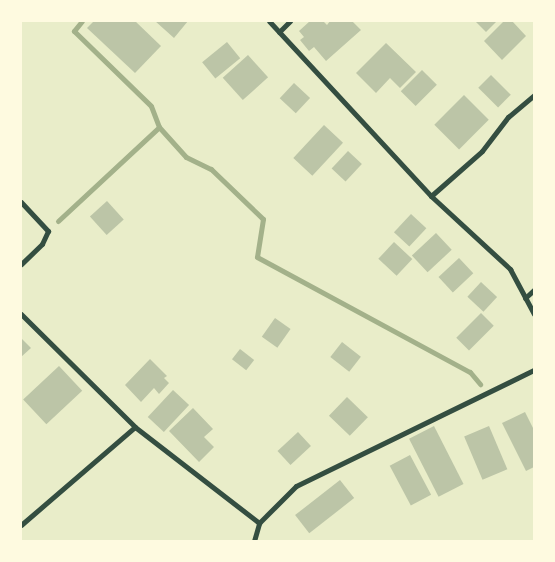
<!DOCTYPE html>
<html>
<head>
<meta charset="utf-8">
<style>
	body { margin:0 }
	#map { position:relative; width:555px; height:562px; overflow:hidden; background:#e9edc9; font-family:Karla,sans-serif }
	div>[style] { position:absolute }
	.stream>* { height:5px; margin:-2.5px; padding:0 2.5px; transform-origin:2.5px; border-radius:2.5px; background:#a3b18a }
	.building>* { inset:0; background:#bcc5a7; transform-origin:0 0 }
	.minor>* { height:5px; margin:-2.5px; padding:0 2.5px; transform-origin:2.5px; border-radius:2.5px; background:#344e41 }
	span { translate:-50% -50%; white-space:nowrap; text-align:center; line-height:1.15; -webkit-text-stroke:4px #fefae0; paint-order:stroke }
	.frame { position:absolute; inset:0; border:22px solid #fefae0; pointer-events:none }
</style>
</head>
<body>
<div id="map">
	<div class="stream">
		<div style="left:82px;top:21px;width:13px;rotate:129deg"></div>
		<div style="left:74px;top:31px;width:107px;rotate:44.2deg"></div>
		<div style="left:151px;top:106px;width:22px;rotate:69deg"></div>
		<div style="left:159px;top:127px;width:40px;rotate:48deg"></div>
		<div style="left:186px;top:157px;width:28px;rotate:26deg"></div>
		<div style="left:211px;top:169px;width:72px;rotate:43.9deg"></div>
		<div style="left:263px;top:219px;width:38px;rotate:99deg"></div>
		<div style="left:257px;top:257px;width:242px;rotate:28.4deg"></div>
		<div style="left:470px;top:372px;width:16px;rotate:50deg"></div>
		<div style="left:58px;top:221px;width:138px;rotate:-42.9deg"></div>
	</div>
	<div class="building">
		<div style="clip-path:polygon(94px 21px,135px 21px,161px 46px,135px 73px,87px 28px)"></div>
		<div style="clip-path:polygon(155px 21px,188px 21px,174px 38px)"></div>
		<div style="clip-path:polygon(310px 21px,323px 21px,327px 25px,330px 21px,352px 21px,361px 30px,326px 61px,314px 47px,309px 51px,300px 40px,304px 37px,299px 31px)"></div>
		<div style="clip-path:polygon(475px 21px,497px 21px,486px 32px)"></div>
		<div style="clip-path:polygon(504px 21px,512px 21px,526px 36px,502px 60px,484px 41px)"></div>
		<div style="left:227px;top:42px;width:21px;height:32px;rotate:51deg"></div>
		<div style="clip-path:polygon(386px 43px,416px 72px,400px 88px,390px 78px,376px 93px,356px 73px)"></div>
		<div style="left:248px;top:55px;width:30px;height:34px;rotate:48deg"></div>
		<div style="left:422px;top:70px;width:21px;height:30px;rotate:45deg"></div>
		<div style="left:491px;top:75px;width:28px;height:18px;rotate:45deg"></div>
		<div style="left:294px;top:83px;width:22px;height:21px;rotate:43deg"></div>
		<div style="left:464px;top:95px;width:35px;height:42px;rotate:45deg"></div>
		<div style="left:324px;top:125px;width:26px;height:45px;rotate:43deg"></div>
		<div style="left:348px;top:151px;width:19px;height:24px;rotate:43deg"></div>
		<div style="left:107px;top:201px;width:25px;height:23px;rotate:48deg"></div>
		<div style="left:411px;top:214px;width:21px;height:25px;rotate:43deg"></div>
		<div style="left:436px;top:233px;width:23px;height:33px;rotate:47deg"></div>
		<div style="left:394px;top:242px;width:25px;height:23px;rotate:43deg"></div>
		<div style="left:459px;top:258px;width:21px;height:28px;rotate:47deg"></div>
		<div style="left:481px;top:282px;width:22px;height:20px;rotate:43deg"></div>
		<div style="left:481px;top:313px;width:18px;height:35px;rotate:45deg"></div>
		<div style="left:275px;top:318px;width:19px;height:23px;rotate:35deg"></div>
		<div style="clip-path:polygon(21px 338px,31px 348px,21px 357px)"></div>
		<div style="left:342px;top:342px;width:24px;height:19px;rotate:38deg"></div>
		<div style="left:240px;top:349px;width:18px;height:13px;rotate:38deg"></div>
		<div style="clip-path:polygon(150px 359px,167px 376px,164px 378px,169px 383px,159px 394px,154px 388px,141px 402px,125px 385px)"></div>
		<div style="left:59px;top:366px;width:34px;height:49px;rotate:47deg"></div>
		<div style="left:173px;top:390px;width:22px;height:37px;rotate:43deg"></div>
		<div style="left:347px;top:397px;width:29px;height:26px;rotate:44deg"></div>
		<div style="clip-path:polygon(193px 408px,213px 429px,204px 437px,214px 447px,199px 462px,169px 431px)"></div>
		<div style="clip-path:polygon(525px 412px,534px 430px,534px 467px,526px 471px,502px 423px)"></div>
		<div style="left:434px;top:426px;width:65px;height:28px;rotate:63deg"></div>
		<div style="left:489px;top:426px;width:47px;height:27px;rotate:67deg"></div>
		<div style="left:298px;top:432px;width:19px;height:28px;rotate:47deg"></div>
		<div style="left:410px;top:455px;width:45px;height:23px;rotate:62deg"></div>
		<div style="left:340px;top:480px;width:23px;height:57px;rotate:52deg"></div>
	</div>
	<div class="minor">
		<div style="left:269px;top:21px;width:238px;rotate:47.2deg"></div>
		<div style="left:431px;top:196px;width:108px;rotate:42.7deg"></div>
		<div style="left:510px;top:269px;width:51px;rotate:61.9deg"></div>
		<div style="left:279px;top:32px;width:16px;rotate:-45deg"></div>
		<div style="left:431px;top:196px;width:68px;rotate:-41.4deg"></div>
		<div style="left:482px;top:151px;width:43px;rotate:-52.6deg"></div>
		<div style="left:508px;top:117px;width:34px;rotate:-40deg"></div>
		<div style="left:21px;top:202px;width:40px;rotate:47deg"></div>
		<div style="left:48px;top:231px;width:14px;rotate:115deg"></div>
		<div style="left:42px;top:244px;width:29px;rotate:136deg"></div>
		<div style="left:525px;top:298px;width:12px;rotate:-42deg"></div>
		<div style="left:21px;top:314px;width:161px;rotate:44.7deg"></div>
		<div style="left:135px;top:427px;width:157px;rotate:37.7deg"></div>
		<div style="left:21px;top:525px;width:150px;rotate:-40.7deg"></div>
		<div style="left:254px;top:541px;width:19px;rotate:-74deg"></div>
		<div style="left:259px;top:523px;width:52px;rotate:-45deg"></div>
		<div style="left:296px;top:486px;width:265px;rotate:-26deg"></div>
	</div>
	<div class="frame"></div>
</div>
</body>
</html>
